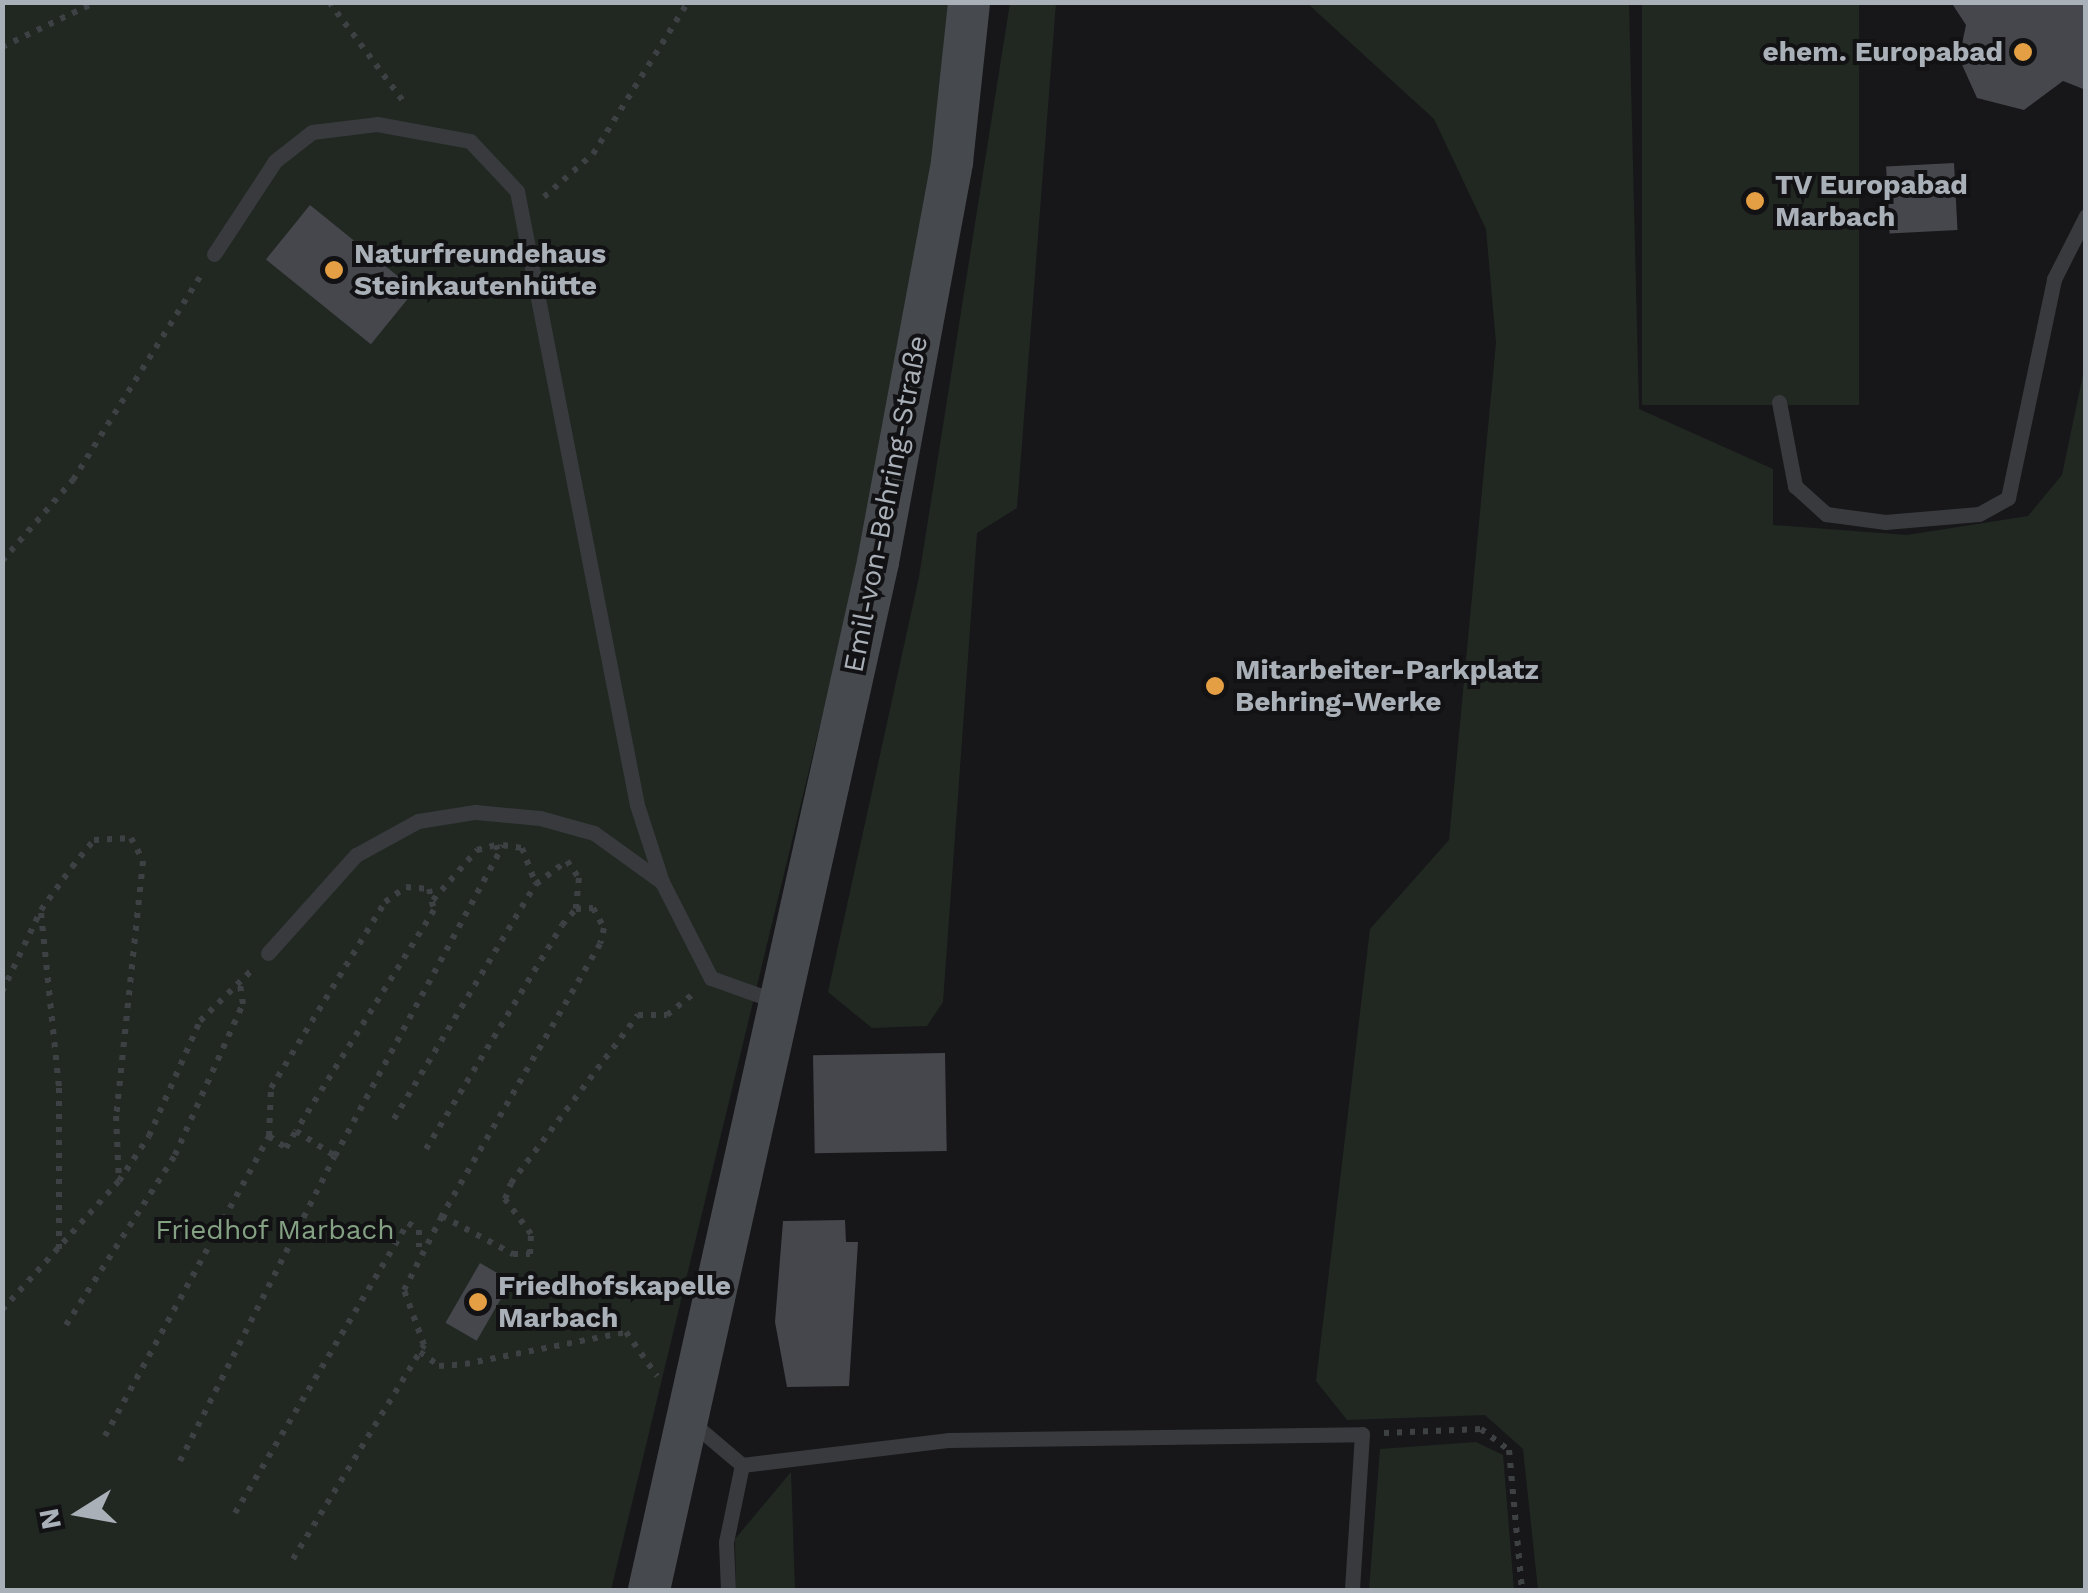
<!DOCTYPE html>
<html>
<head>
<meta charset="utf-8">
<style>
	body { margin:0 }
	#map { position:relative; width:2088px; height:1593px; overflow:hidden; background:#171719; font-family:"Work Sans",sans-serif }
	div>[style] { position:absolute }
	.green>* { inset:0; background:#212822; transform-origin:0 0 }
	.building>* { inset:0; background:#46474c; transform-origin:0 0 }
	.path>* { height:6px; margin-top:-3px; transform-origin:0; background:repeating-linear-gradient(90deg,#3e4144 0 5px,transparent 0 13px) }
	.service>* { height:15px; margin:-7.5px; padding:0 7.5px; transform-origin:7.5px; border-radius:7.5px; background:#383a3d }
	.secondary>* { height:42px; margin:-21px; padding:0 21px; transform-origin:21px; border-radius:21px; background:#46494d }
	.dots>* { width:28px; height:28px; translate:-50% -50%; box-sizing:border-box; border:5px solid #121214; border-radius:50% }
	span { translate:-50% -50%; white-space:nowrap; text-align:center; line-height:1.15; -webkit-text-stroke:8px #121214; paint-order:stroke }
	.poi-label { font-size:28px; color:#aab0b8; font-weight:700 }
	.right { translate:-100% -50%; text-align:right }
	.left { translate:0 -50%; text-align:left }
	.street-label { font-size:28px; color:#aab0b8 }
	.park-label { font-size:28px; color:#84a183 }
	.frame { position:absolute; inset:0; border:5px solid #aab0b8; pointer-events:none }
	.north { position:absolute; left:30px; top:1463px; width:100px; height:100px; -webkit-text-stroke:8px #121214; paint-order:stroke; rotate:259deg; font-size:28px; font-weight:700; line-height:40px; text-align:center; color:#aab0b8 }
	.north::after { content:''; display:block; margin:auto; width:35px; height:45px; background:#aab0b8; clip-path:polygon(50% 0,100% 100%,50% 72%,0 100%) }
</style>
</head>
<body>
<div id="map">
	<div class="green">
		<div style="clip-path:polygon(3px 3px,957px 3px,897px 406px,611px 1590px,3px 1590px)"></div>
		<div style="clip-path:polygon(1010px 3px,1056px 3px,1017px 508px,977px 533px,943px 1002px,927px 1026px,872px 1028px,828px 992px,919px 577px)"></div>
		<div style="clip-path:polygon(1307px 3px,1629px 3px,1639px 409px,1773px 469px,1773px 525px,1907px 535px,2028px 516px,2062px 475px,2085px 365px,2085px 1590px,1538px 1590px,1523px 1449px,1485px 1415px,1347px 1420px,1316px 1381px,1370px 929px,1449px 840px,1496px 343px,1486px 229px,1434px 119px)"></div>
		<div style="left:1642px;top:3px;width:217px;height:402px"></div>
		<div style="clip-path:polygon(1476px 1442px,1503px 1455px,1514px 1590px,1369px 1590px,1380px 1449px)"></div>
		<div style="clip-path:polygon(791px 1472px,795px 1590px,736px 1590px,735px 1539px)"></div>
	</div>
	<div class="building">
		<div style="clip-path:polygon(1951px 2px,2086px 2px,2086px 90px,2063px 81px,2024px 110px,1977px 98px,1959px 58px,1966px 25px)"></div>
		<div style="left:1954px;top:163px;width:67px;height:68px;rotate:87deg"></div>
		<div style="left:310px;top:205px;width:135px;height:70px;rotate:39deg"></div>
		<div style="left:945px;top:1053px;width:98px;height:132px;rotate:89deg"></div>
		<div style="clip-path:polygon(845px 1220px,846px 1242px,858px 1242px,849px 1386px,787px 1387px,775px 1322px,783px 1221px)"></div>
		<div style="left:480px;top:1263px;width:36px;height:69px;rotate:30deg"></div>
	</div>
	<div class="path">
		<div style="left:329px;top:2px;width:129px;rotate:53.2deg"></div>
		<div style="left:2px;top:47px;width:104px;rotate:-25.6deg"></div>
		<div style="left:544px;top:197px;width:65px;rotate:-41.3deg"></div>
		<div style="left:593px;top:154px;width:179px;rotate:-58deg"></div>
		<div style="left:2px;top:561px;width:108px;rotate:-48.8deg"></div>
		<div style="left:73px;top:480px;width:245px;rotate:-58deg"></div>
		<div style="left:433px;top:900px;width:67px;rotate:-48.7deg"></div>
		<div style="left:477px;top:850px;width:20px;rotate:-15deg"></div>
		<div style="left:496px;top:845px;width:6px;rotate:72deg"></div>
		<div style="left:41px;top:913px;width:176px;rotate:84.1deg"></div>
		<div style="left:59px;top:1088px;width:161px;rotate:90deg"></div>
		<div style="left:2px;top:992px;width:91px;rotate:-64.6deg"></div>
		<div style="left:41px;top:910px;width:53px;rotate:-54.2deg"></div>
		<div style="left:72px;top:867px;width:35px;rotate:-51deg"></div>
		<div style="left:94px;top:840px;width:37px;rotate:-3deg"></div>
		<div style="left:131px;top:838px;width:26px;rotate:62deg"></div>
		<div style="left:143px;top:861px;width:256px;rotate:96deg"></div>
		<div style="left:116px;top:1116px;width:65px;rotate:87.4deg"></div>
		<div style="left:394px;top:1119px;width:275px;rotate:-58.9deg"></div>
		<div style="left:536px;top:884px;width:39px;rotate:-37deg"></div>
		<div style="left:567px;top:861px;width:21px;rotate:55deg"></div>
		<div style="left:579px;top:878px;width:31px;rotate:96deg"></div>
		<div style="left:269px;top:1136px;width:48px;rotate:-87.6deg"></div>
		<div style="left:271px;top:1088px;width:218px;rotate:-58.5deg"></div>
		<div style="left:385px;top:902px;width:26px;rotate:-36deg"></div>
		<div style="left:406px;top:887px;width:23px;rotate:5deg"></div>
		<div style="left:429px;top:889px;width:22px;rotate:77deg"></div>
		<div style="left:434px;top:910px;width:261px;rotate:122deg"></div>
		<div style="left:426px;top:1149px;width:262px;rotate:-58.7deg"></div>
		<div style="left:562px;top:925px;width:21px;rotate:-49deg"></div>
		<div style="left:576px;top:909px;width:17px;rotate:-3deg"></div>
		<div style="left:593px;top:908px;width:23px;rotate:61deg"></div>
		<div style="left:604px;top:928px;width:16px;rotate:104deg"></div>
		<div style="left:600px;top:944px;width:315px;rotate:120.2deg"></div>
		<div style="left:442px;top:1216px;width:81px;rotate:28.2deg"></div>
		<div style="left:513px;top:1254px;width:17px"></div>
		<div style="left:530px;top:1254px;width:20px;rotate:-87deg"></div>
		<div style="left:531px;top:1234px;width:44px;rotate:-126.6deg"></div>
		<div style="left:505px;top:1199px;width:17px;rotate:-69deg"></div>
		<div style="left:511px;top:1183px;width:211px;rotate:-52.9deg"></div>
		<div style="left:638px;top:1015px;width:29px"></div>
		<div style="left:667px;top:1015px;width:36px;rotate:-39deg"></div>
		<div style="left:2px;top:1310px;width:174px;rotate:-47.8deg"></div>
		<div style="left:119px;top:1181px;width:54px;rotate:-56.3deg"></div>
		<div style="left:149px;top:1136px;width:126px;rotate:-66.1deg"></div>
		<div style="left:200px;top:1021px;width:76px;rotate:-44.5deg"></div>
		<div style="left:66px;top:1325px;width:202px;rotate:-57.3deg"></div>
		<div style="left:175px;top:1155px;width:166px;rotate:-65.8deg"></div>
		<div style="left:243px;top:1004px;width:20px;rotate:-99deg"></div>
		<div style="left:420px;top:1352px;width:24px;rotate:36deg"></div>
		<div style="left:439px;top:1366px;width:26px;rotate:-4deg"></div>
		<div style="left:465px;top:1364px;width:164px;rotate:-11.2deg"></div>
		<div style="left:626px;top:1332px;width:54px;rotate:54.8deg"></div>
		<div style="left:1384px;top:1433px;width:97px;rotate:-2.4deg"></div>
		<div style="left:1481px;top:1429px;width:35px;rotate:37deg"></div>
		<div style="left:1509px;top:1450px;width:141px;rotate:84.7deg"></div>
		<div style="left:105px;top:1436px;width:342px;rotate:-61.3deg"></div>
		<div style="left:269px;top:1136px;width:21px;rotate:35deg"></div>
		<div style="left:286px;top:1148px;width:20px;rotate:-60deg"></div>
		<div style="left:296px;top:1131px;width:46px;rotate:32.7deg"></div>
		<div style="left:335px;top:1156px;width:353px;rotate:-61.6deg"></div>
		<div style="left:503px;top:845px;width:19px;rotate:9deg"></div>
		<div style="left:522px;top:848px;width:39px;rotate:69deg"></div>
		<div style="left:180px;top:1461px;width:342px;rotate:-63.1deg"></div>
		<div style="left:235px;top:1513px;width:338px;rotate:-59.2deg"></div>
		<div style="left:408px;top:1223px;width:13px;rotate:32deg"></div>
		<div style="left:419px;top:1230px;width:17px;rotate:90deg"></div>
		<div style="left:293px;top:1559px;width:251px;rotate:-58.5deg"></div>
		<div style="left:424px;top:1345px;width:59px;rotate:-110deg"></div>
		<div style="left:404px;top:1290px;width:83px;rotate:-62.8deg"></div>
	</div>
	<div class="service">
		<div style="left:214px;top:254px;width:111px;rotate:-56.7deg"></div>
		<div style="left:275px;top:161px;width:47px;rotate:-38.1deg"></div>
		<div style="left:312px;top:132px;width:65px;rotate:-7deg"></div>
		<div style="left:377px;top:124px;width:95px;rotate:10.4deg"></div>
		<div style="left:470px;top:141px;width:69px;rotate:46.8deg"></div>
		<div style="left:517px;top:191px;width:626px;rotate:78.94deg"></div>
		<div style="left:637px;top:805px;width:81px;rotate:72deg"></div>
		<div style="left:662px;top:882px;width:108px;rotate:63deg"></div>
		<div style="left:711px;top:978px;width:71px;rotate:19.7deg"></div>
		<div style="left:1779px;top:402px;width:86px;rotate:79.2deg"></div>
		<div style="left:1795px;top:486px;width:42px;rotate:42.1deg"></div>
		<div style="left:1826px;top:514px;width:60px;rotate:7.7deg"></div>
		<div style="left:1885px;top:522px;width:94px;rotate:-4.9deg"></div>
		<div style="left:1979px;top:514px;width:33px;rotate:-29deg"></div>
		<div style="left:2008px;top:498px;width:224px;rotate:-78.1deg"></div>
		<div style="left:2054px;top:279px;width:71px;rotate:-63.1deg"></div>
		<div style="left:268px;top:953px;width:132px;rotate:-48.1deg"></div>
		<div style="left:356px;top:855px;width:71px;rotate:-28.7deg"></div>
		<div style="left:418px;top:821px;width:58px;rotate:-9deg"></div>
		<div style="left:475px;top:812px;width:65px;rotate:5.3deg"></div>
		<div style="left:540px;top:818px;width:56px;rotate:15.5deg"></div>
		<div style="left:594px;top:833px;width:84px;rotate:35.8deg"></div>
		<div style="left:690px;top:1421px;width:68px;rotate:40.2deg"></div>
		<div style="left:742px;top:1465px;width:209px;rotate:-6.9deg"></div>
		<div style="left:949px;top:1440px;width:413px;rotate:-0.8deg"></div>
		<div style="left:1362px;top:1434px;width:156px;rotate:93.7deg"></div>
		<div style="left:728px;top:1590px;width:48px;rotate:-92.4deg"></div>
		<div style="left:726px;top:1542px;width:79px;rotate:-78.3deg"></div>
	</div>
	<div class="secondary">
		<div style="left:649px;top:1590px;width:1053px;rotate:-77.44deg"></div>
		<div style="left:878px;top:562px;width:407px;rotate:-79.5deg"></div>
		<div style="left:952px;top:162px;width:161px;rotate:-83.9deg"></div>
	</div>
	<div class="dots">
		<div style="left:2023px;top:52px;background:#e49e43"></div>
		<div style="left:1755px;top:201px;background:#e49e43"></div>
		<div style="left:334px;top:270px;background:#e49e43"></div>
		<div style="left:1215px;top:686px;background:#e49e43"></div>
		<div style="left:478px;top:1302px;background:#e49e43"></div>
	</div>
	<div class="poi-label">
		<span class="right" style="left:2003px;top:52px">ehem. Europabad</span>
		<span class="left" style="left:1775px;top:201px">TV Europabad<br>Marbach</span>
		<span class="left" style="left:354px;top:270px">Naturfreundehaus<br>Steinkautenhütte</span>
		<span class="left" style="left:1235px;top:686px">Mitarbeiter-Parkplatz<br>Behring-Werke</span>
		<span class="left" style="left:498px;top:1302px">Friedhofskapelle<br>Marbach</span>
	</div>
	<div class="street-label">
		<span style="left:886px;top:504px;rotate:-79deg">Emil-von-Behring-Straße</span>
	</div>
	<div class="park-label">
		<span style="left:275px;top:1230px">Friedhof Marbach</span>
	</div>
	<div class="frame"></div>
	<div class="north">N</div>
</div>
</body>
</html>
